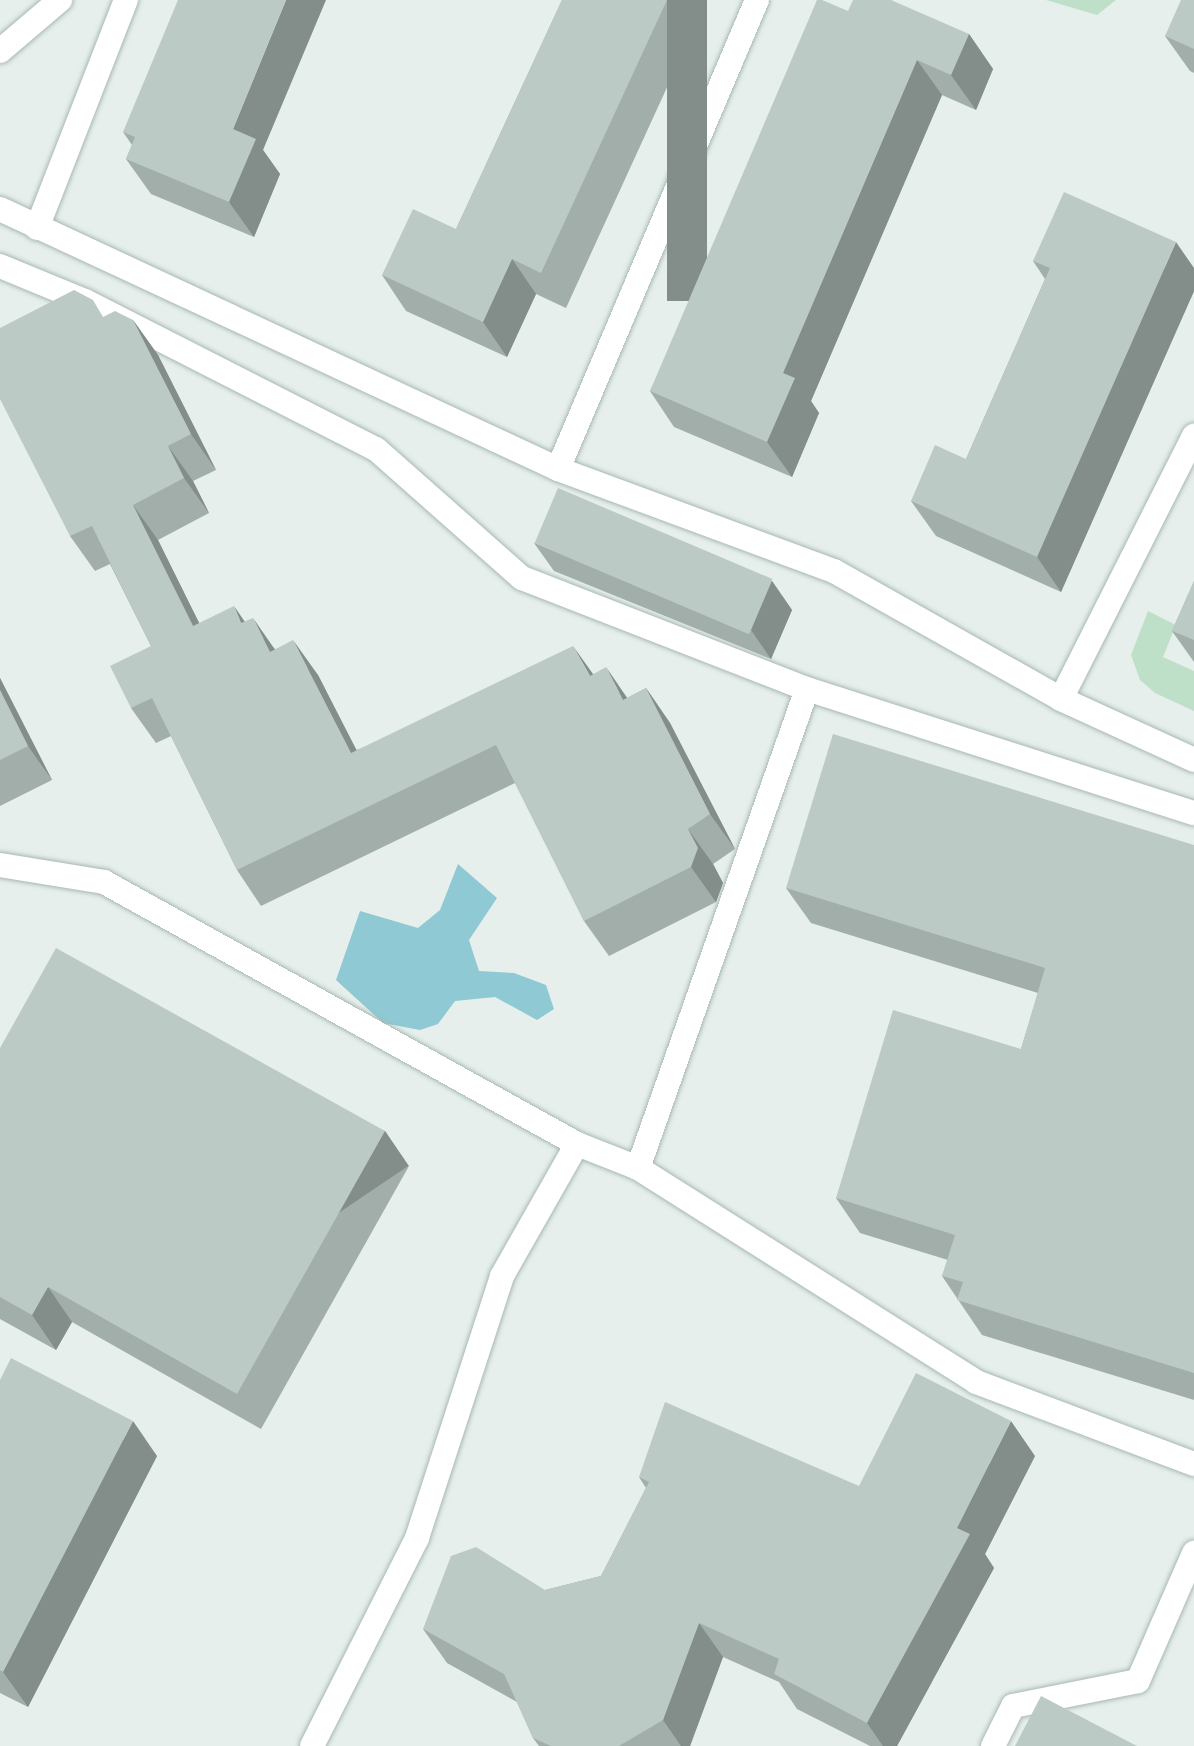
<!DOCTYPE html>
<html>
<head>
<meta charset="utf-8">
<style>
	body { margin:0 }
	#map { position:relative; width:1194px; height:1746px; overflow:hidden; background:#e6efeb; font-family:"PT Sans Narrow",sans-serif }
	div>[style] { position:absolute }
	.green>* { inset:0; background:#bfe0c8 }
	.water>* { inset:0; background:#8ec9d4 }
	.roads { filter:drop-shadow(0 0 2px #a8b8b2) drop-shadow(0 0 2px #a8b8b2) }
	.minor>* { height:24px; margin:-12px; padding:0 12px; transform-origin:12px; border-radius:12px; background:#fff }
	.wall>* { inset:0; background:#a1aea9 }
	.shaded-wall>* { inset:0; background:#838d89; transform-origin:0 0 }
	.building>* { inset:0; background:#bbcac4; transform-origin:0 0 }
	span { translate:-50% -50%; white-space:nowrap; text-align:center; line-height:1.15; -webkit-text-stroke:6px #f7fbf9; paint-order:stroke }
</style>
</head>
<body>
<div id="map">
	<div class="green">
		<div style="clip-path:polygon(1046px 0,1116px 0,1097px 15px)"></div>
		<div style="clip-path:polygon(1148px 611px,1176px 625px,1163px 657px,1194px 671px,1194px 711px,1155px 693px,1140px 680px,1131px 655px)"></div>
	</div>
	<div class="water">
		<div style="clip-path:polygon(458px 864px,497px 898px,469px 940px,479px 971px,514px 973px,546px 985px,554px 1009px,537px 1020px,495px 997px,455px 1001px,438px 1024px,420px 1030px,383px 1023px,336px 980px,360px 911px,418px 928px,440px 910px)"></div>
	</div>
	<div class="roads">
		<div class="minor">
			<div style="left:0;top:51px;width:79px;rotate:-40.4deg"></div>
			<div style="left:0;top:209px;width:616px;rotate:24.98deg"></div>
			<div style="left:558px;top:469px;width:294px;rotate:20.3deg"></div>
			<div style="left:834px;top:571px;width:261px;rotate:29.4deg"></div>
			<div style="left:1061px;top:699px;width:146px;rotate:24.6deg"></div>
			<div style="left:37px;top:228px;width:245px;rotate:-68.7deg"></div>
			<div style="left:0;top:266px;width:92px;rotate:22.4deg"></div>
			<div style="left:85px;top:301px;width:326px;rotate:27deg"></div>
			<div style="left:376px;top:449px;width:195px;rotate:41.5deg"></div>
			<div style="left:522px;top:578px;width:306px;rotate:21.3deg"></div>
			<div style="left:807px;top:689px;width:508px;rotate:109.43deg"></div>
			<div style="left:638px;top:1168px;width:66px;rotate:-158.5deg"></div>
			<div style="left:577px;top:1144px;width:541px;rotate:-151.02deg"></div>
			<div style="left:104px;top:882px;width:105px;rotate:-170.7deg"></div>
			<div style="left:558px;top:469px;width:509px;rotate:-67.01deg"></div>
			<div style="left:807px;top:689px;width:406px;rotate:17.8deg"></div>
			<div style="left:1061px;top:699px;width:295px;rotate:-63.2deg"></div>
			<div style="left:638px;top:1168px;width:400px;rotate:32.3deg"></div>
			<div style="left:976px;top:1382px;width:233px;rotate:20.6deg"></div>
			<div style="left:312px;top:1746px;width:233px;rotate:-63.2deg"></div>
			<div style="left:417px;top:1538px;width:275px;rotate:-72deg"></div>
			<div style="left:502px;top:1276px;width:152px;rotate:-60.4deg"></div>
			<div style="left:993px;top:1746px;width:45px;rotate:-63.4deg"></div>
			<div style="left:1013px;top:1706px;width:127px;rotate:-11.3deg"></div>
			<div style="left:1138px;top:1681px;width:140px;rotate:-66.4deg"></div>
		</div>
	</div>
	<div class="wall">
		<div style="clip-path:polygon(562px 0,707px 0,566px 308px,536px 294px,507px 357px,406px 311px,382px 275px,456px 229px)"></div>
		<div style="clip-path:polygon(1194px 0,1194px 73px,1190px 71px,1165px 36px)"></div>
		<div style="clip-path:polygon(848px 11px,969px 34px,993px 69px,976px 110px,942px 95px,811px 401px,819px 413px,792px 477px,674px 427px,650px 391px)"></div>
		<div style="clip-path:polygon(123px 132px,263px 150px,280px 174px,254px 237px,151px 194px,126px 159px,132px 145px)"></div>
		<div style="clip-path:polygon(1033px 261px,1194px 268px,1194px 291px,1061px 592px,936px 536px,911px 501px,966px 459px,1045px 279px)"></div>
		<div style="clip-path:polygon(105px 316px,133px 320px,158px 355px,216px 470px,193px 481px,209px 513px,158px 540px,199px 623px,245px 622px,275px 649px,318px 675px,356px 750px,593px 674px,627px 698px,646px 688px,670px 723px,735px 849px,713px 864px,723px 883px,716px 902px,609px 956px,584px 921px,515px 783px,261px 906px,237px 870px,171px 736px,156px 743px,131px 708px,151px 646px,110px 564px,95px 571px,70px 536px)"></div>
		<div style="clip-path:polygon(534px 543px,772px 581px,792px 610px,771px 659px,554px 571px)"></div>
		<div style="clip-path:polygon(1194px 581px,1194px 662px,1172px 631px)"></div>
		<div style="clip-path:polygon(0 678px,52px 780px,0 806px)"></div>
		<div style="clip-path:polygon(1194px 845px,1194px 1400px,982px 1335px,942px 1276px,948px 1260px,860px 1233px,836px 1198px,1021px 1049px,1038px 993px,811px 923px,786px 888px)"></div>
		<div style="clip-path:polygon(0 1048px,385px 1131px,409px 1166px,261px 1429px,72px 1322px,56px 1350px,0 1319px)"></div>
		<div style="clip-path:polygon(0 1380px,157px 1456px,28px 1707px,0 1693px)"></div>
		<div style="clip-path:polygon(1035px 1456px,985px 1554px,994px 1568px,897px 1746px,870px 1746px,797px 1709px,779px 1682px,723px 1657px,690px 1746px,539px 1746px,533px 1738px,517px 1702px,447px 1663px,423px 1629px,545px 1590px,601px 1576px,646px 1488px,639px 1477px,859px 1486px)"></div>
	</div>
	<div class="shaded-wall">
		<div style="clip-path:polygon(286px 0,326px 0,263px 150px,280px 174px,254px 237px,229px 202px,233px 129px)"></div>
		<div style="left:667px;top:0;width:40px;height:301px"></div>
		<div style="clip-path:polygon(969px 34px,993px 69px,976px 110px,951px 75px)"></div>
		<div style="clip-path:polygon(917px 60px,942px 95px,811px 401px,819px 413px,792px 477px,767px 442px,783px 373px)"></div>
		<div style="clip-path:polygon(1176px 242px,1194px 268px,1194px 291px,1061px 592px,1037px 557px)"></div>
		<div style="clip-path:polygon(512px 259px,536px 294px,507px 357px,483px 322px)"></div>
		<div style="clip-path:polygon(133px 320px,158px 355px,216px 470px,191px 434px)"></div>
		<div style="clip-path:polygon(168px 446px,193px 481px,209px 513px,184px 478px)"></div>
		<div style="clip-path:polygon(133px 505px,158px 540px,218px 661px,193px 626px)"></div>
		<div style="clip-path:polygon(772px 581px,792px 610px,771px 659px,751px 630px)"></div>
		<div style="clip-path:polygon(234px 606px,258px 641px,241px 623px)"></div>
		<div style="clip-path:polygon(253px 618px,278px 654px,270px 652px)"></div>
		<div style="clip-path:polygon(293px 640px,318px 675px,376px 788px,351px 753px)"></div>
		<div style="clip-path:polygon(573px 646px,598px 681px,590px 676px)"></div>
		<div style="clip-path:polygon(606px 667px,630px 702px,623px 700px)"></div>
		<div style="clip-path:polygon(0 678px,52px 780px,28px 746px,0 690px)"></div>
		<div style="clip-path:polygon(646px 688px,670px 723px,735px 849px,710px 814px)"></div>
		<div style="clip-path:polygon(688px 829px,713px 864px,723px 883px,716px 902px,691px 867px)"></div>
		<div style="left:385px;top:1131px;width:42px;height:302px;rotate:56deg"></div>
		<div style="clip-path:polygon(48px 1287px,72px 1322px,56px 1350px,32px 1315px)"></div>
		<div style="clip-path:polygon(133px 1421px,157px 1456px,28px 1707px,3px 1672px)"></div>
		<div style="clip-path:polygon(1011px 1421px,1035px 1456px,985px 1554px,994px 1568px,897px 1746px,883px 1746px,867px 1723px,957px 1528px)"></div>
		<div style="clip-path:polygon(699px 1623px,723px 1657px,690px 1746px,681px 1746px,663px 1720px)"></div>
	</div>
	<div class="building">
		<div style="clip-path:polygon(178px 0,286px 0,233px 129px,256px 139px,229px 202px,126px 159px,135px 137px,123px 132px)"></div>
		<div style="clip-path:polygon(562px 0,667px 0,541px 273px,512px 259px,483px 322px,382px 275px,413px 209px,456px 229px)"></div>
		<div style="clip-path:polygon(817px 0,822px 0,848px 11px,853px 0,891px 0,969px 34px,951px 75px,917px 60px,783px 373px,795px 378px,767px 442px,650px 391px)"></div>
		<div style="clip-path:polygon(1181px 0,1194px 0,1194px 49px,1165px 36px)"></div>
		<div style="clip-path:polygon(1064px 192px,1176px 242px,1037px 557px,911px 501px,935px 445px,966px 459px,1050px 268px,1033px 261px)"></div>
		<div style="clip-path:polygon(74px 290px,93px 300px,103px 317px,115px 311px,133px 320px,191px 434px,168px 446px,184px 478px,133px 505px,193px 626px,234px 606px,241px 623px,253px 618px,270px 652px,293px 640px,351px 753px,573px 646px,590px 676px,606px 667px,623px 700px,646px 688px,710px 814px,688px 829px,698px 848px,691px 867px,584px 921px,496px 745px,237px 870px,152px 698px,131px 708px,110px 666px,151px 646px,92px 526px,70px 536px,0 399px,0 328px)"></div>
		<div style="left:558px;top:488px;width:233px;height:60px;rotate:23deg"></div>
		<div style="clip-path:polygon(1194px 581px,1194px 640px,1172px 631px)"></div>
		<div style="clip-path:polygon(0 690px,28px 746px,0 760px)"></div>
		<div style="clip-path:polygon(833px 734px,1194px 845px,1194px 1373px,957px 1300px,963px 1282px,942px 1276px,955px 1235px,836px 1198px,893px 1010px,1021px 1049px,1045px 968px,786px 888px)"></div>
		<div style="clip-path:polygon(56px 948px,385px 1131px,237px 1394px,48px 1287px,32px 1315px,0 1297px,0 1048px)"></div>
		<div style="clip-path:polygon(11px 1358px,133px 1421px,3px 1672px,0 1670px,0 1380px)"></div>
		<div style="clip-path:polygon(916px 1373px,1011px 1421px,957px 1528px,970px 1534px,867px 1723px,774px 1674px,779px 1659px,699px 1623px,663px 1720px,619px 1746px,551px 1746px,533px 1738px,504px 1674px,423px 1629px,451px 1556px,476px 1547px,545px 1590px,601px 1576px,649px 1482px,639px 1477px,665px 1402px,859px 1486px)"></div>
		<div style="clip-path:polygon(1041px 1696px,1137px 1746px,1015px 1746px)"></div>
	</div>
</div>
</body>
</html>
